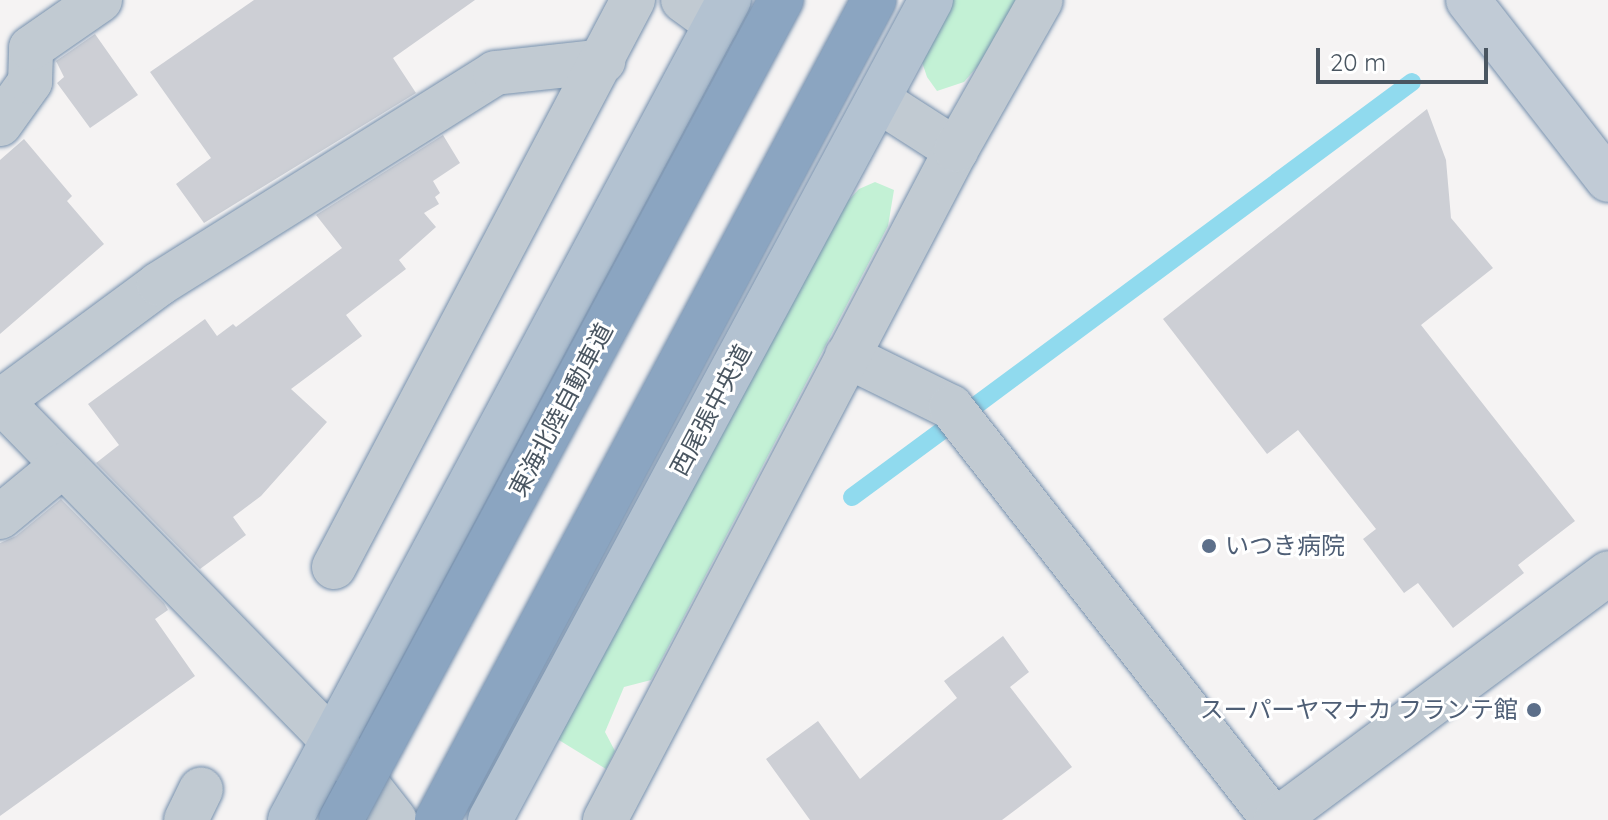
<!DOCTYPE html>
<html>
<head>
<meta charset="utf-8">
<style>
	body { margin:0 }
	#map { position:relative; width:1608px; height:820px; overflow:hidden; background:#f5f3f3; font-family:Quicksand,"Noto Sans JP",sans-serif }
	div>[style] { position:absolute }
	.green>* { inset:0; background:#c3f1d5 }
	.stream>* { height:18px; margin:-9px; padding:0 9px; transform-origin:9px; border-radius:9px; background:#90daee }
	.building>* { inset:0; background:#cdcfd5 }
	.roads { filter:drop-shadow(0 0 2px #7690ad) drop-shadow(0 0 2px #7690ad) }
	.street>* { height:44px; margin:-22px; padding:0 22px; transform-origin:22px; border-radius:22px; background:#c1cad2 }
	.secondary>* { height:44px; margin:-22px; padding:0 22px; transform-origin:22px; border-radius:22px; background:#c1cbd6 }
	.primary>* { height:44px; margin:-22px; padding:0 22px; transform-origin:22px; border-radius:22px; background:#b3c2d1 }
	.highway>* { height:44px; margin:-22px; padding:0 22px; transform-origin:22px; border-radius:22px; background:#8ba5c1 }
	.bridges { filter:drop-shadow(0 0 2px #7690ad) drop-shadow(0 0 2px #7690ad) }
	.highway-bridge>* { height:44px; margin:-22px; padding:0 22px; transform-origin:22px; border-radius:22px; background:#8ba5c1 }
	.dots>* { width:22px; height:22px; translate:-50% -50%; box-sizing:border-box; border:4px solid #fff; border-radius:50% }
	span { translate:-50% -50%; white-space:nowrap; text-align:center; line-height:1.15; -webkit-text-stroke:6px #fff; paint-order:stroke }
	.street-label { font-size:24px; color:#4a5661 }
	.service-label { font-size:24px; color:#4e5e75 }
	.left { translate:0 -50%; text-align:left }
	.right { translate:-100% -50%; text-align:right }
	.scale { position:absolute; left:1316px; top:48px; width:172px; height:36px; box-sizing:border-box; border:4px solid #4a5661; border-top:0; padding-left:10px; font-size:24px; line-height:28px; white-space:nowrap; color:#4a5661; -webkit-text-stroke:6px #fff; paint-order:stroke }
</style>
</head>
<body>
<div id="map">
	<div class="green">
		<div style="clip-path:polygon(948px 0,1019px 0,995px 46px,964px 82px,937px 91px,927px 77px,919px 53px)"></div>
		<div style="clip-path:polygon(875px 182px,894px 190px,888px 226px,651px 680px,624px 687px,605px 732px,615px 751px,606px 769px,554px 737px,841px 208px,859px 189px)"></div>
	</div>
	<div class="stream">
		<div style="left:975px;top:406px;width:544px;rotate:-36.55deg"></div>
		<div style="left:852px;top:497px;width:118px;rotate:-36.4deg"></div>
	</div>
	<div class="building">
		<div style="clip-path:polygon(254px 0,475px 0,393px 58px,416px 93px,204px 223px,176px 184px,211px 158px,150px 72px)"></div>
		<div style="clip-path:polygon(95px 34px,138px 95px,90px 128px,57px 83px,64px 77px,56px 61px)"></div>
		<div style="clip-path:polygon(1427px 109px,1446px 160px,1451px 218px,1493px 268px,1421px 325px,1575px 521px,1518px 565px,1524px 573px,1453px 628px,1418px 583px,1404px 593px,1363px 539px,1376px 529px,1298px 430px,1267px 454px,1163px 319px)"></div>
		<div style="clip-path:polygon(443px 135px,460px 163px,433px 181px,440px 193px,435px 197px,439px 204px,424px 213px,436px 227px,399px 260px,406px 269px,346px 315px,362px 336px,291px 389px,327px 422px,261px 496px,233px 517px,246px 535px,200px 569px,96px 463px,119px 445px,88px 404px,205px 319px,217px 336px,233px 324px,236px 327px,342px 248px,316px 215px)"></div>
		<div style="clip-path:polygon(24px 139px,72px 196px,67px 201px,104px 244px,0 334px,0 160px)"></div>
		<div style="clip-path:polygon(61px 499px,164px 603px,168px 610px,155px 619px,195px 676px,0 816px,0 543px,16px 536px)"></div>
		<div style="clip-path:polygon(1003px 636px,1029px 672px,1010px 687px,1072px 767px,1002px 820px,810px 820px,766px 759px,818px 721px,860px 779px,957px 698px,944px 681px)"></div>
	</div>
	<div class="roads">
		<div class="street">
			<div style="left:683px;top:0;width:41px;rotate:36deg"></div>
			<div style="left:878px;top:100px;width:93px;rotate:32.7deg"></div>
			<div style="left:0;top:124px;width:52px;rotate:-54.5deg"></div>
			<div style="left:30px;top:82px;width:34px;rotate:-88deg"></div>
			<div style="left:31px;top:48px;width:84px;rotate:-34.8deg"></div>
			<div style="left:847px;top:356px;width:116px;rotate:26.1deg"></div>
			<div style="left:951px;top:407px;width:524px;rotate:51.97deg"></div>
			<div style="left:0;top:400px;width:477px;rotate:45.7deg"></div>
			<div style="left:333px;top:741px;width:100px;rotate:51.9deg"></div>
			<div style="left:1px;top:401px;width:197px;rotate:-36.5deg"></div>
			<div style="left:159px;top:284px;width:397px;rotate:-32.1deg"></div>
			<div style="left:495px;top:73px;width:109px;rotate:-6.3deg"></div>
			<div style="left:0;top:517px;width:82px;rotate:-39.5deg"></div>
			<div style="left:334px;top:567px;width:641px;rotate:-62.2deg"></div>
			<div style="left:186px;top:820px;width:34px;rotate:-64deg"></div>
			<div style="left:605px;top:820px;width:756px;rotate:-62.35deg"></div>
			<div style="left:956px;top:150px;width:172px;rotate:-60.5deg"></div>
			<div style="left:1276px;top:820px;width:414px;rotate:-36.6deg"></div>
		</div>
		<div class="secondary">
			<div style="left:1468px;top:0;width:228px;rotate:52.1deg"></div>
		</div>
		<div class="primary">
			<div style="left:290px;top:820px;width:930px;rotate:-61.84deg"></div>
			<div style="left:490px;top:820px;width:931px;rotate:-61.73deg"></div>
		</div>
		<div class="highway">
			<div style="left:437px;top:820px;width:929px;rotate:-61.95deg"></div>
		</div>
	</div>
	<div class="bridges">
		<div class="highway-bridge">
			<div style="left:341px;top:820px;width:931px;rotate:-61.78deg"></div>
		</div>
	</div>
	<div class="dots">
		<div style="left:1209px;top:546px;background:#5c6f8a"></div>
		<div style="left:1534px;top:710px;background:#5c6f8a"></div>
	</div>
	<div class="street-label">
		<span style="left:561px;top:410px;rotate:-62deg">東海北陸自動車道</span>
		<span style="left:711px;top:410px;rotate:-62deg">西尾張中央道</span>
	</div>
	<div class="service-label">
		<span class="left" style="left:1225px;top:546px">いつき病院</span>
		<span class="right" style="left:1518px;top:710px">スーパーヤマナカ フランテ館</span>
	</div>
	<div class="scale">20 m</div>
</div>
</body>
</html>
